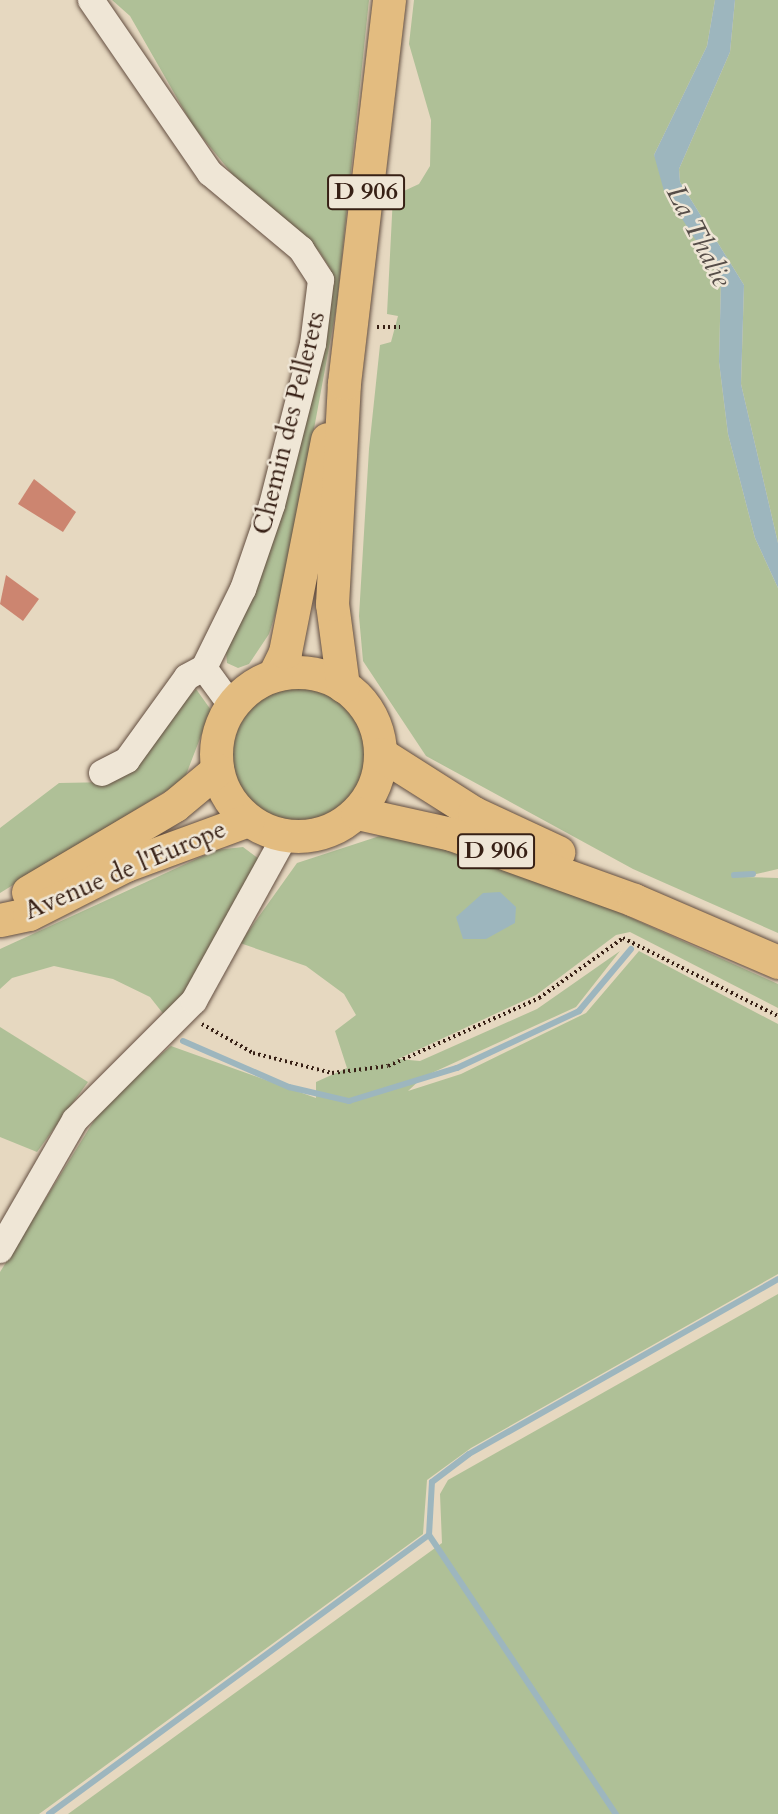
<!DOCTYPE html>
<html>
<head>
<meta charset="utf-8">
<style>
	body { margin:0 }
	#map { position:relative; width:778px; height:1814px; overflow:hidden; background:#e6d8c0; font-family:Cardo,serif }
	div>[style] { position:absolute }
	.green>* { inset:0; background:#afc097 }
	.round { border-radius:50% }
	.water>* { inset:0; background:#9db6be }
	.stream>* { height:6px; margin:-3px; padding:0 3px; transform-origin:3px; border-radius:3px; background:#9db6be }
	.building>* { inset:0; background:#cc8570 }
	.path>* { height:3.5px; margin-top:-1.75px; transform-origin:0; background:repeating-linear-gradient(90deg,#372015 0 2px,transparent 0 5.5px) }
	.roads { filter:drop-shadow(0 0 2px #634e40) drop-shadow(0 0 2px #634e40) }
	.minor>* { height:26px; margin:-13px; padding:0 13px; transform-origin:13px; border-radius:13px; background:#efe6d6 }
	.major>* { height:33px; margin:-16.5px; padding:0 16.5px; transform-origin:16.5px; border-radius:16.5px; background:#e3bc80 }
	.major>.ring { margin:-16.5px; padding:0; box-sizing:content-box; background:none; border:33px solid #e3bc80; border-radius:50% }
	span { translate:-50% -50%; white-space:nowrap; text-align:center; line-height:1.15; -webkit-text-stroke:5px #efe6d6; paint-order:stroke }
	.shield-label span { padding:2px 5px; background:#efe6d6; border:2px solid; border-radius:5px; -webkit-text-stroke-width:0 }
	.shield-label { font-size:24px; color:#372015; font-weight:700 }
	.street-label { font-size:26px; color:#372015 }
	.water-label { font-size:28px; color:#564d48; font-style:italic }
</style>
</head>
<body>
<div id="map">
	<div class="green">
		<div style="clip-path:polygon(112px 0,369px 0,337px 304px,286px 581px,269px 634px,249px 664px,238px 668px,227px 663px,226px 652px,329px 321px,331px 270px,319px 251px,242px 186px,193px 126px,130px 16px)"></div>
		<div style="clip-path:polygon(414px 0,715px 0,707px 46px,654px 155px,721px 279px,719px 362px,728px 434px,755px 538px,778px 588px,778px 869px,743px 877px,778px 878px,778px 933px,633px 869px,426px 756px,363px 661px,359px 616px,369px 449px,380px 345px,391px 342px,398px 316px,387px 314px,393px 196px,419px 184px,430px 166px,431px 120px,409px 44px)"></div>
		<div style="clip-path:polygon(735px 0,778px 0,778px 543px,741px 384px,744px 285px,680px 182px,679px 169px,730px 52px)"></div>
		<div class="round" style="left:233px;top:688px;width:134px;height:134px"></div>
		<div style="clip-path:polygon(196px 689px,211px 710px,184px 780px,0 893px,0 828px,59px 783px,112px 782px)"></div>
		<div style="clip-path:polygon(398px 830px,567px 889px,778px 984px,778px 1008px,630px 932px,616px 935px,536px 995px,398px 1059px,420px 1061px,537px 1009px,620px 951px,576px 1007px,423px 1077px,408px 1091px,461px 1074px,586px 1013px,639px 951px,778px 1024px,778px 1274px,471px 1448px,427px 1480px,423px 1534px,39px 1814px,0 1814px,0 1272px,108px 1098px,171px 1046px,316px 1098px,316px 1082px,347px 1068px,335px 1031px,356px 1015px,344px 994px,306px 966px,240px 943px,297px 863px)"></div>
		<div style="clip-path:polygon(243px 847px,263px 862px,169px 1021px,150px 997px,113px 979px,54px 966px,12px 978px,0 989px,0 949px,216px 850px)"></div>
		<div style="clip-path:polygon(0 1027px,88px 1082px,37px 1152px,0 1137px)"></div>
		<div style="clip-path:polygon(778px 1294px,778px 1814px,68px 1814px,442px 1543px,440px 1494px,448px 1480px)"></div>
	</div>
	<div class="water">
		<div style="clip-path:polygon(715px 0,735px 0,730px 52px,679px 169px,680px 182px,744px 285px,741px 384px,778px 543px,778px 588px,755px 538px,728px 434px,719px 362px,721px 279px,664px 191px,654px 155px,707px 46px)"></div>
		<div style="clip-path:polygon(500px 892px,516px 907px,515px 923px,486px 939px,463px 939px,456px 917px,483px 893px)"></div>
	</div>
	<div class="stream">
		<div style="left:734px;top:875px;width:19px;rotate:-3deg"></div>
		<div style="left:183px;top:1041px;width:116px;rotate:23.5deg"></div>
		<div style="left:289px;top:1087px;width:62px;rotate:13.1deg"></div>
		<div style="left:349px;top:1101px;width:113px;rotate:-17deg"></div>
		<div style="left:457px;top:1068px;width:135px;rotate:-25deg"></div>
		<div style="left:579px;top:1011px;width:81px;rotate:-50deg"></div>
		<div style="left:429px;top:1535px;width:336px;rotate:56.2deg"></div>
		<div style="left:49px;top:1814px;width:471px;rotate:-36.3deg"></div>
		<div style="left:429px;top:1535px;width:53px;rotate:-86.8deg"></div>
		<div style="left:432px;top:1482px;width:46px;rotate:-37.1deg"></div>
		<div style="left:469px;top:1454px;width:355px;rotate:-29.5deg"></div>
	</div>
	<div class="building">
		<div style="clip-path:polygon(34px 479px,76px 512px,63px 532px,18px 504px)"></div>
		<div style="clip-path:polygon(6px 575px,39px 599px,23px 621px,0 604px)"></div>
	</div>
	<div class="path">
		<div style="left:377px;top:327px;width:23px"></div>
		<div style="left:202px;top:1024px;width:59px;rotate:29.6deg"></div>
		<div style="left:253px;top:1053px;width:81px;rotate:14.2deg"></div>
		<div style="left:332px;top:1073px;width:56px;rotate:-7.1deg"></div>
		<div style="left:388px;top:1066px;width:166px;rotate:-24.2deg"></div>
		<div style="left:539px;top:998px;width:103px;rotate:-35.5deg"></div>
		<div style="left:623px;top:938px;width:174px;rotate:26.7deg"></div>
	</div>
	<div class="roads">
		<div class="minor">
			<div style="left:91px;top:0;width:210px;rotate:55.5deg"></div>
			<div style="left:210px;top:173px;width:119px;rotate:39.9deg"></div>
			<div style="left:301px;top:249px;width:37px;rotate:57deg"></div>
			<div style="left:321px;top:280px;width:64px;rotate:97.1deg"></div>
			<div style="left:313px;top:344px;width:166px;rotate:104.3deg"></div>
			<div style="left:272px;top:505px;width:89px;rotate:109deg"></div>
			<div style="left:243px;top:589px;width:88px;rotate:116.3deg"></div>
			<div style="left:204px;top:668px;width:46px;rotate:53.9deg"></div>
			<div style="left:102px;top:773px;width:28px;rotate:-27deg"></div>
			<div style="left:127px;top:760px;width:102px;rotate:-54.1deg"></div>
			<div style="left:187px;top:677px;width:19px;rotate:-28deg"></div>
			<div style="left:0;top:1250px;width:150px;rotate:-60deg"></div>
			<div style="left:75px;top:1120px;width:168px;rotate:-45deg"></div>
			<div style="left:194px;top:1001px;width:188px;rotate:-61.1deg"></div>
		</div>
		<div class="major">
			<div class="ring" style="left:216px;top:672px;width:131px;height:131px"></div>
			<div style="left:274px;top:675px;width:25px;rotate:-64deg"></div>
			<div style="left:285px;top:652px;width:217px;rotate:-78.8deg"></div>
			<div style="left:343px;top:686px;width:83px;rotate:-97.6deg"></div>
			<div style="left:332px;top:604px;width:221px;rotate:-86.9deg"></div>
			<div style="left:344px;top:383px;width:386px;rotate:-83.3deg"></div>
			<div style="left:381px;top:754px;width:110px;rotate:32.4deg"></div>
			<div style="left:474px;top:813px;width:93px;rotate:24.9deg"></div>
			<div style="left:357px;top:813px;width:96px;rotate:12.6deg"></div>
			<div style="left:451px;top:834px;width:195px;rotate:19.8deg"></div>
			<div style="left:634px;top:900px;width:157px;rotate:23.3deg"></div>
			<div style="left:28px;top:892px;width:171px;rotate:-30.6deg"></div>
			<div style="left:175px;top:805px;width:55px;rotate:-39.8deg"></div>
			<div style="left:0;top:920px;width:30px;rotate:-12deg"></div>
			<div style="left:29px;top:914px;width:109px;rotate:-26.8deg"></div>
			<div style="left:126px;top:865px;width:130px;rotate:-20.2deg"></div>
		</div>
	</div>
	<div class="shield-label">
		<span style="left:366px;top:192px">D 906</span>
		<span style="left:496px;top:851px">D 906</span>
	</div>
	<div class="street-label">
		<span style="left:289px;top:423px;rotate:-76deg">Chemin des Pellerets</span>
		<span style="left:125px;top:870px;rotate:-23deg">Avenue de l'Europe</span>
	</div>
	<div class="water-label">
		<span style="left:699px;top:236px;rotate:63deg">La Thalie</span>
	</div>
</div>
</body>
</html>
